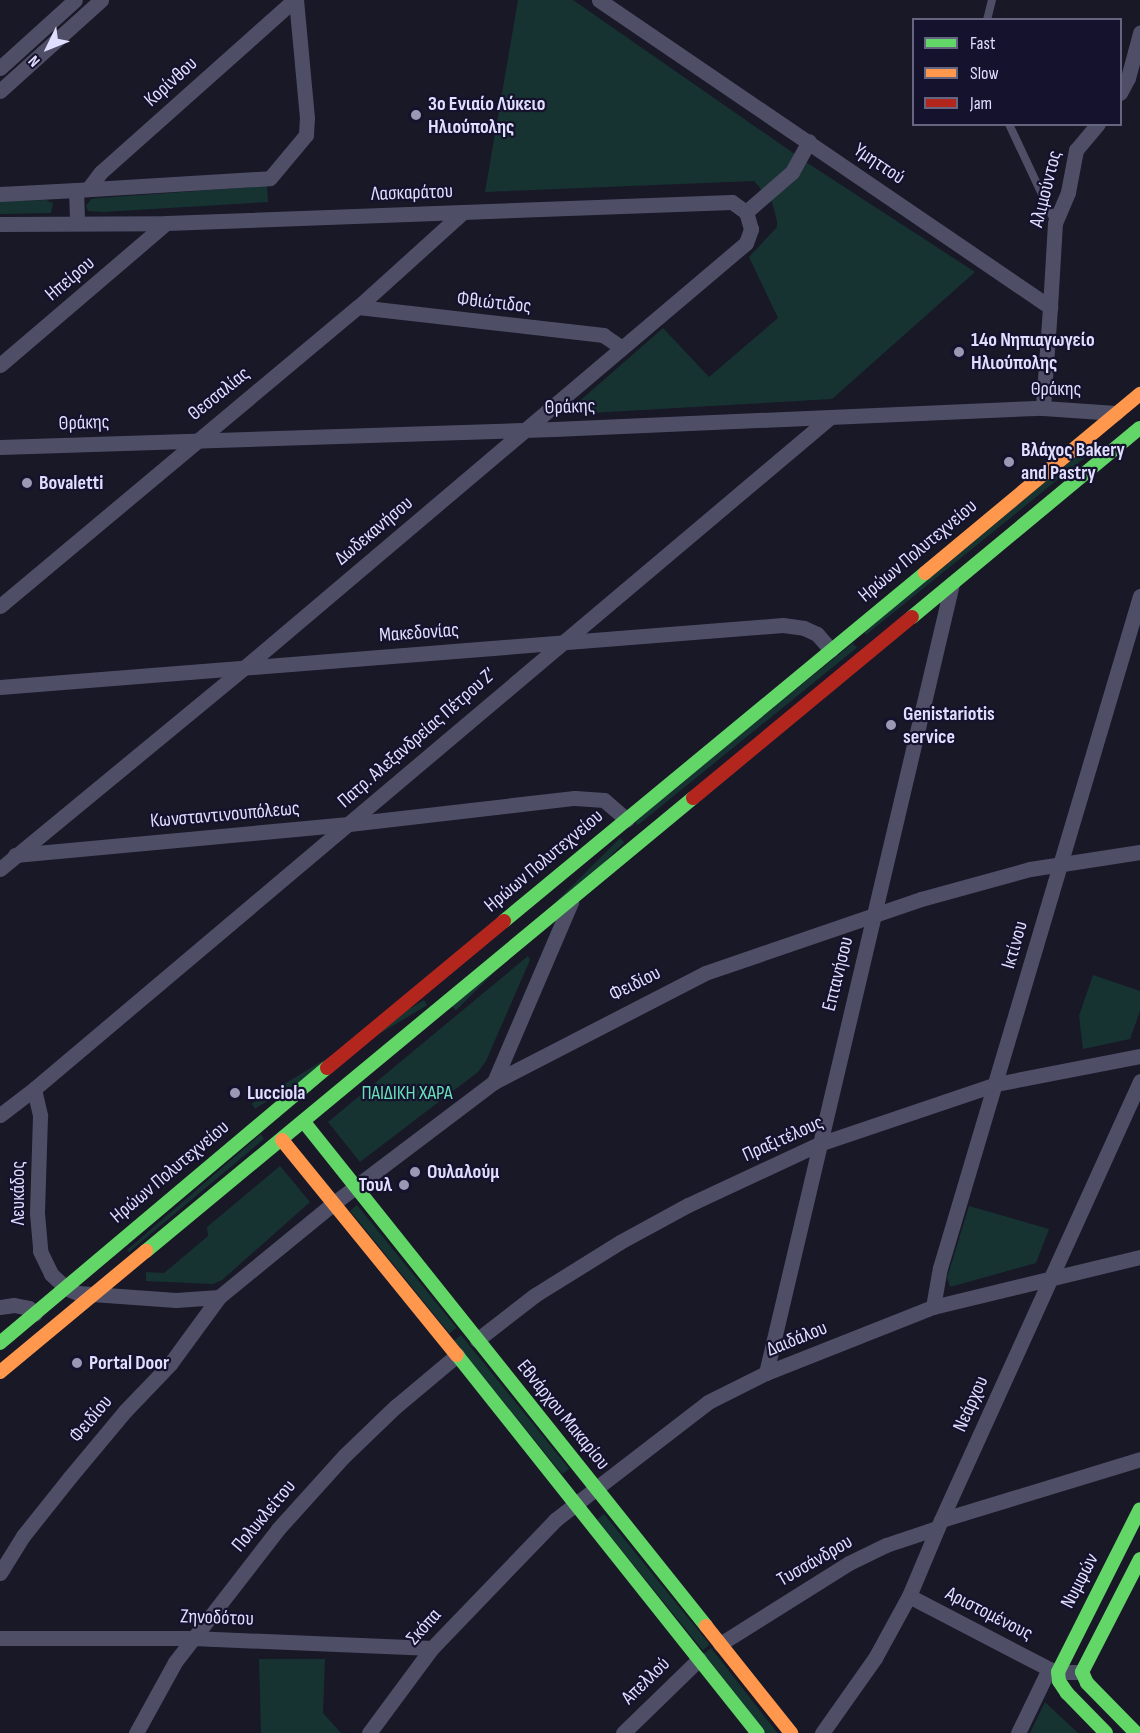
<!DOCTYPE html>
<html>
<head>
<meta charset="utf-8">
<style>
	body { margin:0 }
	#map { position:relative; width:1140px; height:1733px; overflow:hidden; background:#191827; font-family:"Sofia Sans Condensed",sans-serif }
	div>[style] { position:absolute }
	.green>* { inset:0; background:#163331; transform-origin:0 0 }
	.lane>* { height:8px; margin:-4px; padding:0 4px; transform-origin:4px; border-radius:4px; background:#4e4e67 }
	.street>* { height:15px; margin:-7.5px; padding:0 7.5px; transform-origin:7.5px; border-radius:7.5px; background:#4e4e67 }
	.fast>* { height:14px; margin:-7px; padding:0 7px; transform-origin:7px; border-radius:7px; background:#63d668 }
	.slow>* { height:14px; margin:-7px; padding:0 7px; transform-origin:7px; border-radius:7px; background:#ff974d }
	.jam>* { height:14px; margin:-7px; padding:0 7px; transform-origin:7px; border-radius:7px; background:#b3261e }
	.dots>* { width:16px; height:16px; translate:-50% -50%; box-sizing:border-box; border:3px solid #14122d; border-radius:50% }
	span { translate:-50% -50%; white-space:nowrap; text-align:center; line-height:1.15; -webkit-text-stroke:4.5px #14122d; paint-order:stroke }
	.street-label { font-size:20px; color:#dfdeff }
	.poi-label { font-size:20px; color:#dfdeff; font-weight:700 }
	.left { translate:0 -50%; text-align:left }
	.right { translate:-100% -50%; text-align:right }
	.park-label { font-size:20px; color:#68e1b9 }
	.legend { position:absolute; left:912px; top:18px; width:210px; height:108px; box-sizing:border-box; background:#14122d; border:2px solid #656481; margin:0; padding:8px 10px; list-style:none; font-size:18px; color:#dfdeff }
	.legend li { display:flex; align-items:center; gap:12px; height:30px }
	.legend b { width:30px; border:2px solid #656481 }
	.north { position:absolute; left:18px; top:18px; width:60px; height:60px; -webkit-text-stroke:4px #14122d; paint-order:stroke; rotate:227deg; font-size:16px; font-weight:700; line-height:24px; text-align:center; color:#dfdeff }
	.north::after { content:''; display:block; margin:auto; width:21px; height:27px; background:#dfdeff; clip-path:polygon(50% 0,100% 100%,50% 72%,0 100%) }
</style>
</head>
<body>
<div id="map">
	<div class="green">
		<div style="clip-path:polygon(518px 0,573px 0,809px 164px,975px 272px,832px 399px,573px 414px,574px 406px,663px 328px,709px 377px,778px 318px,749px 257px,777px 227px,777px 221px,772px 202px,754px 181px,485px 192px)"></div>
		<div style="clip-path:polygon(267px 186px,268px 202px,103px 212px,88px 211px,86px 206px,91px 199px,98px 198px)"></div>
		<div style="clip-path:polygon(46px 200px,53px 203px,51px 213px,0 214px,0 201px)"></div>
		<div style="left:1097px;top:440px;width:6px;height:302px;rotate:51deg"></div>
		<div style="left:853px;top:643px;width:6px;height:282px;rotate:51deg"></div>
		<div style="left:620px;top:838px;width:6px;height:238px;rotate:45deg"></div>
		<div style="clip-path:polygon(528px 956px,530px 960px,486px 1061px,478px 1072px,360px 1162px,328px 1122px)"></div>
		<div style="clip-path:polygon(1093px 975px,1140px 991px,1140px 1011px,1130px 1039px,1083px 1049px,1079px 1016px)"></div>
		<div style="left:424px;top:1000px;width:6px;height:201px;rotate:59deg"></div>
		<div style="clip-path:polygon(261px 1134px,264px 1139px,129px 1252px,127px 1250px)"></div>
		<div style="clip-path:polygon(280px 1166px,310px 1202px,222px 1280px,213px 1284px,146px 1281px,146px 1272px,164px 1273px,208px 1236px,207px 1227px)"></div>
		<div style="left:357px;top:1205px;width:158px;height:9px;rotate:51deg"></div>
		<div style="clip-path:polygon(969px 1206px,1049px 1229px,1036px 1263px,950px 1287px,947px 1278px)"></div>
		<div style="left:461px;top:1335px;width:172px;height:9px;rotate:51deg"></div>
		<div style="left:604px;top:1514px;width:168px;height:9px;rotate:51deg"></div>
		<div style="left:711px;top:1648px;width:108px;height:9px;rotate:52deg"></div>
		<div style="clip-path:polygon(259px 1659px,325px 1659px,323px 1713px,341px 1733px,261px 1733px)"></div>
		<div style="clip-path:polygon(1045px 1702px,1078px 1733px,1030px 1733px)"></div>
	</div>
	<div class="lane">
		<div style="left:987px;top:20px;width:21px;rotate:-76deg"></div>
		<div style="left:1009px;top:124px;width:108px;rotate:64.9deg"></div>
	</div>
	<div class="street">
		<div style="left:599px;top:0;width:546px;rotate:34.24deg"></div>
		<div style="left:1050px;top:307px;width:101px;rotate:94deg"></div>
		<div style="left:0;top:68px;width:101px;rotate:-42.2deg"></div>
		<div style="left:0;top:91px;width:136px;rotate:-42deg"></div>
		<div style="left:1120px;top:93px;width:17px;rotate:-62deg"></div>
		<div style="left:1128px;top:78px;width:47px;rotate:-75.1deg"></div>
		<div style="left:88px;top:189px;width:21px;rotate:-53deg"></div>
		<div style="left:101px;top:172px;width:259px;rotate:-41.7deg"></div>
		<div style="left:76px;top:190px;width:194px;rotate:-3.5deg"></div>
		<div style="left:270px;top:178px;width:56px;rotate:-50.1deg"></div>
		<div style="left:306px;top:135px;width:17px;rotate:-87deg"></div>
		<div style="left:307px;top:118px;width:119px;rotate:-95.3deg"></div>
		<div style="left:0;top:194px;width:76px;rotate:-3deg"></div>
		<div style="left:76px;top:190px;width:33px;rotate:88deg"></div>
		<div style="left:746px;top:212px;width:61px;rotate:-41deg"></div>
		<div style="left:792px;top:172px;width:35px;rotate:-61deg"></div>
		<div style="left:0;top:224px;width:166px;rotate:-0.3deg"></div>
		<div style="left:166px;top:223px;width:566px;rotate:-2.12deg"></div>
		<div style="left:732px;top:202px;width:17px;rotate:36deg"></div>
		<div style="left:358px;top:307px;width:247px;rotate:6.5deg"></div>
		<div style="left:603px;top:335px;width:23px;rotate:34deg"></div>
		<div style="left:1050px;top:307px;width:84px;rotate:-86.6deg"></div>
		<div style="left:1055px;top:223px;width:34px;rotate:-67deg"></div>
		<div style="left:1068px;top:192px;width:43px;rotate:-79.2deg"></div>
		<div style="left:1076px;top:150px;width:34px;rotate:-50deg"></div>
		<div style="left:0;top:365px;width:218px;rotate:-40.5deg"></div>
		<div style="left:0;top:447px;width:554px;rotate:-1.86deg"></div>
		<div style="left:554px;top:429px;width:489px;rotate:-2.5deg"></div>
		<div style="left:1043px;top:408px;width:73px;rotate:3.9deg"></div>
		<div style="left:0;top:606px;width:466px;rotate:-39.9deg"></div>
		<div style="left:358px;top:307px;width:140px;rotate:-42.1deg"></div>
		<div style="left:0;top:687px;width:785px;rotate:-4.53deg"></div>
		<div style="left:783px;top:625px;width:21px;rotate:8deg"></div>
		<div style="left:804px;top:628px;width:14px;rotate:25deg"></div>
		<div style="left:817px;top:634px;width:21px;rotate:49deg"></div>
		<div style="left:15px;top:855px;width:335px;rotate:-5.3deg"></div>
		<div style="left:349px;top:824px;width:227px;rotate:-6.6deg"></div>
		<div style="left:575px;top:798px;width:29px;rotate:4deg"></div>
		<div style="left:604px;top:800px;width:30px;rotate:41deg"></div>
		<div style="left:0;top:869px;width:318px;rotate:-39.5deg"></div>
		<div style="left:245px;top:667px;width:656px;rotate:-40.24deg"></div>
		<div style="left:746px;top:243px;width:15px;rotate:-70deg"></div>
		<div style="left:751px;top:229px;width:18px;rotate:-106deg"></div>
		<div style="left:494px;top:1082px;width:196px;rotate:-66.8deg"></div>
		<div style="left:34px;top:1089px;width:28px;rotate:77deg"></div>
		<div style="left:40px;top:1116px;width:97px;rotate:91.8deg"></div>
		<div style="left:37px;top:1213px;width:38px;rotate:85deg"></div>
		<div style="left:40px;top:1251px;width:25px;rotate:64deg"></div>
		<div style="left:51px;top:1274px;width:21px;rotate:43deg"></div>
		<div style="left:66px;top:1288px;width:13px;rotate:23deg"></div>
		<div style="left:78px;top:1293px;width:98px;rotate:4.1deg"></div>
		<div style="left:176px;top:1300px;width:43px;rotate:-4deg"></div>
		<div style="left:0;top:1115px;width:43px;rotate:-37.4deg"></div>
		<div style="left:34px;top:1089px;width:1039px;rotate:-40.16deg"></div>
		<div style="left:0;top:1307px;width:14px;rotate:-8deg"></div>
		<div style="left:14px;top:1305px;width:15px;rotate:11deg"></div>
		<div style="left:29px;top:1308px;width:8px;rotate:45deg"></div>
		<div style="left:933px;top:1307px;width:40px;rotate:-80deg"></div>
		<div style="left:940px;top:1268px;width:701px;rotate:-73.43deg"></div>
		<div style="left:477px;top:1340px;width:73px;rotate:-37.8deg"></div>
		<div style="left:535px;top:1295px;width:100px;rotate:-31.9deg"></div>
		<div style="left:620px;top:1242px;width:77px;rotate:-28.6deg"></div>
		<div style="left:688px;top:1205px;width:145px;rotate:-25deg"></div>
		<div style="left:819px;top:1144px;width:187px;rotate:-18.7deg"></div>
		<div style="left:996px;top:1084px;width:147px;rotate:-11deg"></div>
		<div style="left:766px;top:1373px;width:811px;rotate:-76.74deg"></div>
		<div style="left:941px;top:1520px;width:208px;rotate:-17deg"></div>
		<div style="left:0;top:1573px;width:44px;rotate:-58.1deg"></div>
		<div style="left:23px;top:1536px;width:75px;rotate:-51.5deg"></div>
		<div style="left:70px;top:1477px;width:86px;rotate:-50.2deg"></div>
		<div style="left:125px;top:1411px;width:65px;rotate:-46.2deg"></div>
		<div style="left:170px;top:1364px;width:83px;rotate:-53.8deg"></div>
		<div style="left:219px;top:1297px;width:149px;rotate:-39.3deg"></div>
		<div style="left:334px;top:1203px;width:201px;rotate:-37.1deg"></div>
		<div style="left:494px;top:1082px;width:237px;rotate:-27.3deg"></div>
		<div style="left:705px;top:973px;width:228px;rotate:-18.9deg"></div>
		<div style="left:921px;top:899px;width:113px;rotate:-15.4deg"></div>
		<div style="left:1030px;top:869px;width:111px;rotate:-8.8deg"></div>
		<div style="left:909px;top:1596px;width:158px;rotate:27.5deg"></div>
		<div style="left:1049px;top:1669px;width:9px;rotate:18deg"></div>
		<div style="left:1058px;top:1672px;width:24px"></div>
		<div style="left:0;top:1638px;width:192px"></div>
		<div style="left:192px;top:1638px;width:240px;rotate:2.4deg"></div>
		<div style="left:720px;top:1644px;width:152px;rotate:-32.1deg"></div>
		<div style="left:849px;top:1563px;width:41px;rotate:-25.9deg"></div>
		<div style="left:886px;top:1545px;width:54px;rotate:-18.4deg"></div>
		<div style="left:136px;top:1733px;width:81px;rotate:-61.2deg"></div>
		<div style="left:175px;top:1662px;width:168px;rotate:-52.2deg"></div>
		<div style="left:278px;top:1529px;width:98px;rotate:-47.9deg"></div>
		<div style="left:344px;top:1456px;width:71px;rotate:-43.9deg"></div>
		<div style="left:395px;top:1407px;width:81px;rotate:-40deg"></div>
		<div style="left:369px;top:1733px;width:106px;rotate:-53.5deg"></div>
		<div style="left:432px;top:1648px;width:178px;rotate:-46.1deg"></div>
		<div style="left:555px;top:1520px;width:193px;rotate:-37.6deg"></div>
		<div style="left:708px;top:1402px;width:65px;rotate:-26.6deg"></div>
		<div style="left:766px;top:1373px;width:180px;rotate:-21.6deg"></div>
		<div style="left:933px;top:1307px;width:213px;rotate:-13.6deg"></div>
		<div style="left:623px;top:1733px;width:106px;rotate:-44.2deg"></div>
		<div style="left:822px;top:1733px;width:92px;rotate:-54.8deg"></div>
		<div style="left:875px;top:1658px;width:71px;rotate:-61.3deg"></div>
		<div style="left:909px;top:1596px;width:82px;rotate:-67.2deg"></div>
		<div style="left:941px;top:1520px;width:482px;rotate:-65.6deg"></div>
		<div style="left:1018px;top:1733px;width:71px;rotate:-64.2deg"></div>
	</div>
	<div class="fast">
		<div style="left:912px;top:617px;width:296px;rotate:-39.7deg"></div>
		<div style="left:504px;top:921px;width:546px;rotate:-39.58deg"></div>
		<div style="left:304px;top:1122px;width:645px;rotate:51.42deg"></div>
		<div style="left:146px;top:1251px;width:710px;rotate:-39.63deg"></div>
		<div style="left:0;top:1343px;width:427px;rotate:-40.1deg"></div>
		<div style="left:457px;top:1355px;width:483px;rotate:51.5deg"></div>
		<div style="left:1106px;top:1733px;width:56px;rotate:-134.3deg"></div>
		<div style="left:1067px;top:1693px;width:14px;rotate:-124deg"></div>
		<div style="left:1059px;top:1681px;width:9px;rotate:-96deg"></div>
		<div style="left:1058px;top:1672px;width:182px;rotate:-63.3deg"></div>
		<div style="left:1136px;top:1733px;width:70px;rotate:-134.4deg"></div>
		<div style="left:1087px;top:1683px;width:12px;rotate:-114deg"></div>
		<div style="left:1082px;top:1672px;width:127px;rotate:-62.8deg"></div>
	</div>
	<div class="slow">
		<div style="left:925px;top:573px;width:280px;rotate:-39.8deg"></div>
		<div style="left:282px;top:1140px;width:277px;rotate:50.9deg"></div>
		<div style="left:0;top:1372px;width:190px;rotate:-39.7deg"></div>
		<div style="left:706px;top:1626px;width:137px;rotate:51.5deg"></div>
	</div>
	<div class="jam">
		<div style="left:693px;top:798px;width:284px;rotate:-39.6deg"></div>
		<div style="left:327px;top:1068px;width:230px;rotate:-39.7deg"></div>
	</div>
	<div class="dots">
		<div style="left:416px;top:115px;background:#9a99b3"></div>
		<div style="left:959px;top:352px;background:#9a99b3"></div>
		<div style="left:1009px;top:462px;background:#9a99b3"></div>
		<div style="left:27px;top:483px;background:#9a99b3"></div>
		<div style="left:891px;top:725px;background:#9a99b3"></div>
		<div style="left:235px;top:1093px;background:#9a99b3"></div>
		<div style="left:415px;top:1172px;background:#9a99b3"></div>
		<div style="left:404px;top:1185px;background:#9a99b3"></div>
		<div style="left:77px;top:1363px;background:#9a99b3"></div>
	</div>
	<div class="street-label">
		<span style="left:171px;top:82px;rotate:-42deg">Κορίνθου</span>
		<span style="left:879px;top:164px;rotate:34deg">Υμηττού</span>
		<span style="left:1046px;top:189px;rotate:-76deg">Αλιμούντος</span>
		<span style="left:412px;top:193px;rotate:-2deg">Λασκαράτου</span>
		<span style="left:70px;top:279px;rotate:-40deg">Ηπείρου</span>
		<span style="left:494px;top:303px;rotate:6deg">Φθιώτιδος</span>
		<span style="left:1056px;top:389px">Θράκης</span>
		<span style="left:219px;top:394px;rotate:-39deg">Θεσσαλίας</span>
		<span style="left:570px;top:407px;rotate:-2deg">Θράκης</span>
		<span style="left:84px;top:423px;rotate:-2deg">Θράκης</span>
		<span style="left:374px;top:531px;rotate:-40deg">Δωδεκανήσου</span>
		<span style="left:918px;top:551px;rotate:-40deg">Ηρώων Πολυτεχνείου</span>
		<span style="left:419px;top:633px;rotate:-4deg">Μακεδονίας</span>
		<span style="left:417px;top:738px;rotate:-41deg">Πατρ. Αλεξανδρείας Πέτρου Ζ’</span>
		<span style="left:225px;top:815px;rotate:-5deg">Κωνσταντινουπόλεως</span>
		<span style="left:544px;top:861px;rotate:-40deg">Ηρώων Πολυτεχνείου</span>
		<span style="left:1015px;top:945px;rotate:-74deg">Ικτίνου</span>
		<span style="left:838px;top:974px;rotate:-76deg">Επτανήσου</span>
		<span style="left:635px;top:984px;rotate:-27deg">Φειδίου</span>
		<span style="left:783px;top:1139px;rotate:-24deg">Πραξιτέλους</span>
		<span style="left:170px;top:1172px;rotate:-40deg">Ηρώων Πολυτεχνείου</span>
		<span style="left:18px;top:1193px;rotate:-90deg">Λευκάδος</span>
		<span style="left:797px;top:1339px;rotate:-22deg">Δαιδάλου</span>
		<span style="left:971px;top:1404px;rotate:-66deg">Νεάρχου</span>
		<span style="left:563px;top:1415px;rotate:51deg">Εθνάρχου Μακαρίου</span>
		<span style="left:91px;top:1419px;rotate:-50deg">Φειδίου</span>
		<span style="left:264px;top:1516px;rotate:-50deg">Πολυκλείτου</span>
		<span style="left:815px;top:1561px;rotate:-30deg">Τυσσάνδρου</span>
		<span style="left:1080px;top:1581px;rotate:-63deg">Νυμφών</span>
		<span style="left:989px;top:1614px;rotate:27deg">Αριστομένους</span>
		<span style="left:217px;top:1618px;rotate:2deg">Ζηνοδότου</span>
		<span style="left:424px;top:1627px;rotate:-48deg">Σκόπα</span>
		<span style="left:646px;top:1681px;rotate:-44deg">Απελλού</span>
	</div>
	<div class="poi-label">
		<span class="left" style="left:428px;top:116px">3ο Ενιαίο Λύκειο<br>Ηλιούπολης</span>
		<span class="left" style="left:971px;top:352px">14ο Νηπιαγωγείο<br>Ηλιούπολης</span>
		<span class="left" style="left:1021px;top:462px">Βλάχος Bakery<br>and Pastry</span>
		<span class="left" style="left:39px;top:483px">Bovaletti</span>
		<span class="left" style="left:903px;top:726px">Genistariotis<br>service</span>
		<span class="left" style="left:247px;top:1093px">Lucciola</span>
		<span class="left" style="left:427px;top:1172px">Ουλαλούμ</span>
		<span class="right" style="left:392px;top:1185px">Τουλ</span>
		<span class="left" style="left:89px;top:1363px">Portal Door</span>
	</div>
	<div class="park-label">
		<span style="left:407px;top:1093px">ΠΑΙΔΙΚΗ ΧΑΡΑ</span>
	</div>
	<ul class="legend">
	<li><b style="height:8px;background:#63d668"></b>Fast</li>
	<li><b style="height:8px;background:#ff974d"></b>Slow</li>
	<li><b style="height:8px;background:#b3261e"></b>Jam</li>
	</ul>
	<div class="north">N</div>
</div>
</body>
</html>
